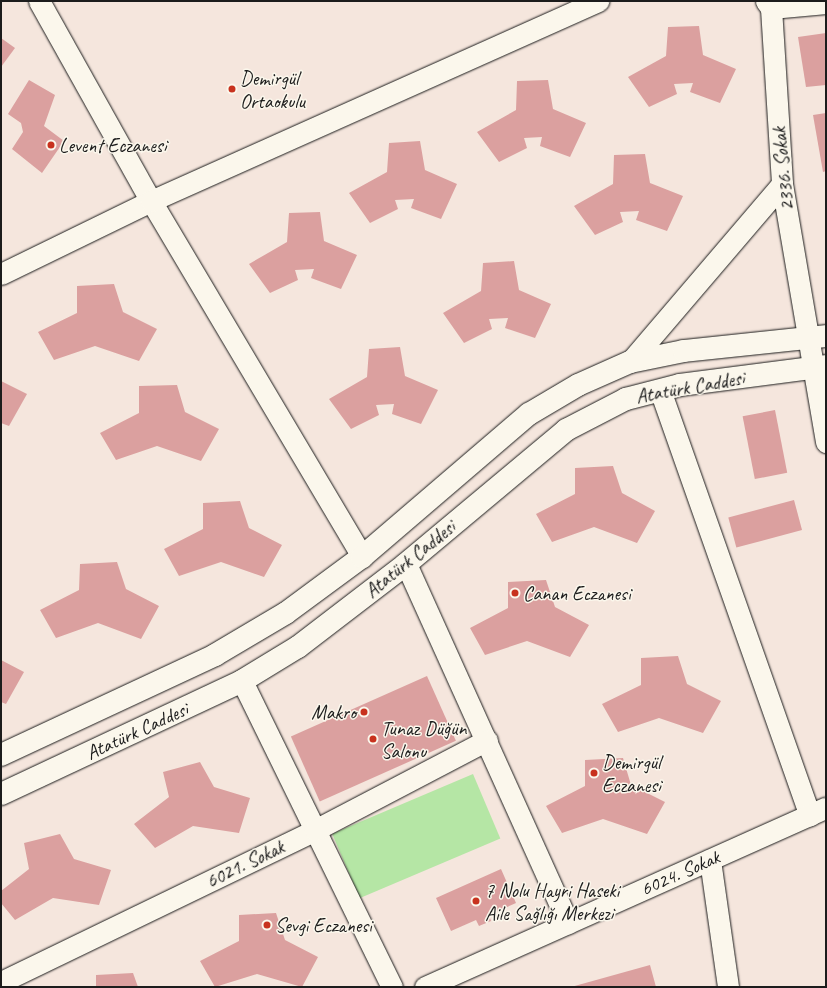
<!DOCTYPE html>
<html>
<head>
<meta charset="utf-8">
<style>
	body { margin:0 }
	#map { position:relative; width:827px; height:988px; overflow:hidden; background:#f5e6dd; font-family:Caveat,sans-serif }
	div>[style] { position:absolute }
	.green>* { inset:0; background:#b5e6a5; transform-origin:0 0 }
	.building>* { inset:0; background:#dba09f; transform-origin:0 0 }
	.roads { filter:drop-shadow(0 0 1px #1c1c1c) drop-shadow(0 0 1px #1c1c1c) }
	.street>* { height:21px; margin:-10.5px; padding:0 10.5px; transform-origin:10.5px; border-radius:10.5px; background:#fbf7ec }
	.secondary>* { height:22px; margin:-11px; padding:0 11px; transform-origin:11px; border-radius:11px; background:#fbf7ec }
	.dots>* { width:11px; height:11px; translate:-50% -50%; box-sizing:border-box; border:2px solid #fbf7ec; border-radius:50% }
	span { translate:-50% -50%; white-space:nowrap; text-align:center; line-height:1.15; -webkit-text-stroke:3px #fbf7ec; paint-order:stroke }
	.poi-label { font-size:20px; color:#1c1c1c }
	.left { translate:0 -50%; text-align:left }
	.right { translate:-100% -50%; text-align:right }
	.street-label { font-size:20px; color:#1c1c1c }
	.frame { position:absolute; inset:0; border:2px solid #1c1c1c; pointer-events:none }
</style>
</head>
<body>
<div id="map">
	<div class="green">
		<div style="left:473px;top:774px;width:70px;height:153px;rotate:67deg"></div>
	</div>
	<div class="building">
		<div style="clip-path:polygon(699px 26px,703px 55px,736px 69px,720px 103px,690px 92px,693px 83px,674px 84px,677px 94px,649px 107px,628px 77px,666px 56px,668px 27px)"></div>
		<div style="clip-path:polygon(826px 33px,826px 85px,806px 87px,798px 37px)"></div>
		<div style="clip-path:polygon(1px 38px,15px 48px,1px 67px)"></div>
		<div style="clip-path:polygon(29px 80px,55px 95px,44px 126px,64px 141px,42px 173px,12px 149px,23px 132px,21px 123px,8px 114px)"></div>
		<div style="clip-path:polygon(548px 80px,553px 109px,586px 123px,570px 157px,540px 146px,542px 137px,524px 138px,527px 148px,499px 162px,477px 132px,516px 110px,517px 81px)"></div>
		<div style="clip-path:polygon(826px 113px,826px 171px,823px 172px,813px 115px)"></div>
		<div style="clip-path:polygon(420px 141px,425px 170px,457px 184px,441px 219px,411px 208px,414px 199px,395px 200px,398px 209px,370px 223px,349px 193px,387px 172px,389px 143px)"></div>
		<div style="clip-path:polygon(645px 154px,650px 183px,683px 196px,667px 231px,636px 220px,639px 211px,620px 212px,623px 222px,595px 235px,574px 206px,613px 184px,614px 155px)"></div>
		<div style="clip-path:polygon(320px 212px,324px 241px,357px 255px,341px 289px,311px 278px,314px 269px,295px 270px,298px 280px,270px 293px,249px 264px,287px 242px,289px 213px)"></div>
		<div style="clip-path:polygon(514px 261px,519px 290px,551px 304px,535px 338px,505px 328px,508px 318px,489px 319px,492px 329px,464px 343px,443px 313px,481px 291px,483px 263px)"></div>
		<div style="clip-path:polygon(114px 284px,123px 312px,157px 329px,139px 361px,95px 346px,54px 360px,38px 332px,77px 313px,77px 286px)"></div>
		<div style="clip-path:polygon(400px 347px,405px 376px,438px 390px,421px 424px,392px 414px,394px 404px,376px 405px,379px 415px,351px 429px,329px 399px,367px 377px,369px 349px)"></div>
		<div style="clip-path:polygon(1px 381px,27px 394px,9px 426px,1px 423px)"></div>
		<div style="clip-path:polygon(177px 385px,185px 412px,219px 429px,201px 461px,157px 446px,116px 460px,100px 433px,139px 413px,139px 386px)"></div>
		<div style="left:775px;top:410px;width:64px;height:33px;rotate:79deg"></div>
		<div style="clip-path:polygon(613px 466px,622px 493px,655px 511px,637px 543px,594px 527px,552px 542px,536px 514px,575px 494px,575px 468px)"></div>
		<div style="left:794px;top:500px;width:31px;height:68px;rotate:75deg"></div>
		<div style="clip-path:polygon(240px 501px,249px 528px,282px 545px,264px 577px,221px 562px,179px 576px,164px 549px,203px 529px,203px 503px)"></div>
		<div style="clip-path:polygon(117px 562px,126px 589px,159px 606px,141px 639px,98px 623px,56px 638px,40px 610px,79px 590px,80px 564px)"></div>
		<div style="clip-path:polygon(546px 580px,555px 607px,589px 625px,570px 657px,527px 641px,485px 655px,470px 628px,508px 608px,508px 582px)"></div>
		<div style="clip-path:polygon(678px 656px,687px 684px,721px 701px,703px 733px,659px 718px,618px 732px,602px 704px,641px 685px,641px 658px)"></div>
		<div style="clip-path:polygon(1px 660px,24px 672px,6px 704px,1px 702px)"></div>
		<div style="left:427px;top:676px;width:71px;height:149px;rotate:66deg"></div>
		<div style="clip-path:polygon(623px 758px,631px 785px,665px 802px,647px 834px,603px 819px,562px 833px,546px 806px,585px 786px,585px 760px)"></div>
		<div style="clip-path:polygon(200px 762px,214px 787px,250px 798px,239px 833px,193px 826px,155px 848px,134px 824px,169px 797px,163px 772px)"></div>
		<div style="clip-path:polygon(60px 834px,74px 859px,111px 870px,99px 905px,53px 898px,15px 920px,1px 903px,1px 891px,29px 869px,24px 843px)"></div>
		<div style="clip-path:polygon(501px 869px,516px 903px,489px 915px,491px 921px,479px 926px,476px 920px,451px 931px,436px 898px)"></div>
		<div style="clip-path:polygon(276px 913px,285px 940px,318px 957px,302px 987px,257px 974px,215px 987px,200px 961px,239px 941px,239px 915px)"></div>
		<div style="clip-path:polygon(650px 965px,656px 987px,571px 987px)"></div>
		<div style="clip-path:polygon(133px 973px,138px 987px,96px 987px,96px 975px)"></div>
	</div>
	<div class="roads">
		<div class="street">
			<div style="left:39px;top:1px;width:229px;rotate:60.8deg"></div>
			<div style="left:151px;top:201px;width:414px;rotate:59.3deg"></div>
			<div style="left:766px;top:1px;width:9px;rotate:54deg"></div>
			<div style="left:771px;top:8px;width:176px;rotate:86.4deg"></div>
			<div style="left:782px;top:184px;width:262px;rotate:80.3deg"></div>
			<div style="left:771px;top:8px;width:55px;rotate:-5.2deg"></div>
			<div style="left:1px;top:274px;width:167px;rotate:-26deg"></div>
			<div style="left:151px;top:201px;width:490px;rotate:-24.1deg"></div>
			<div style="left:630px;top:362px;width:234px;rotate:-49.5deg"></div>
			<div style="left:660px;top:390px;width:451px;rotate:70.6deg"></div>
			<div style="left:406px;top:564px;width:394px;rotate:65.7deg"></div>
			<div style="left:242px;top:681px;width:341px;rotate:63.9deg"></div>
			<div style="left:710px;top:860px;width:128px;rotate:81.9deg"></div>
			<div style="left:1px;top:982px;width:349px;rotate:-25.8deg"></div>
			<div style="left:315px;top:830px;width:194px;rotate:-27.6deg"></div>
			<div style="left:425px;top:987px;width:439px;rotate:-24.1deg"></div>
		</div>
		<div class="secondary">
			<div style="left:1px;top:755px;width:236px;rotate:-25deg"></div>
			<div style="left:215px;top:655px;width:82px;rotate:-30.6deg"></div>
			<div style="left:286px;top:613px;width:94px;rotate:-36.4deg"></div>
			<div style="left:362px;top:557px;width:220px;rotate:-40.6deg"></div>
			<div style="left:529px;top:414px;width:57px;rotate:-30.6deg"></div>
			<div style="left:578px;top:385px;width:57px;rotate:-23.9deg"></div>
			<div style="left:630px;top:362px;width:55px;rotate:-11.5deg"></div>
			<div style="left:684px;top:351px;width:143px;rotate:-6deg"></div>
			<div style="left:1px;top:794px;width:266px;rotate:-25.1deg"></div>
			<div style="left:242px;top:681px;width:66px;rotate:-31.3deg"></div>
			<div style="left:298px;top:647px;width:136px;rotate:-37.5deg"></div>
			<div style="left:406px;top:564px;width:209px;rotate:-39.9deg"></div>
			<div style="left:566px;top:430px;width:68px;rotate:-27.3deg"></div>
			<div style="left:626px;top:399px;width:56px;rotate:-14.5deg"></div>
			<div style="left:680px;top:385px;width:147px;rotate:-7.4deg"></div>
		</div>
	</div>
	<div class="dots">
		<div style="left:232px;top:89px;background:#c8321e"></div>
		<div style="left:51px;top:145px;background:#c8321e"></div>
		<div style="left:515px;top:593px;background:#c8321e"></div>
		<div style="left:364px;top:712px;background:#c8321e"></div>
		<div style="left:373px;top:739px;background:#c8321e"></div>
		<div style="left:594px;top:773px;background:#c8321e"></div>
		<div style="left:476px;top:901px;background:#c8321e"></div>
		<div style="left:267px;top:925px;background:#c8321e"></div>
	</div>
	<div class="poi-label">
		<span class="left" style="left:240px;top:90px">Demirgül<br>Ortaokulu</span>
		<span class="left" style="left:59px;top:145px">Levent Eczanesi</span>
		<span class="left" style="left:523px;top:593px">Canan Eczanesi</span>
		<span class="right" style="left:356px;top:712px">Makro</span>
		<span class="left" style="left:381px;top:740px">Tunaz Düğün<br>Salonu</span>
		<span class="left" style="left:602px;top:774px">Demirgül<br>Eczanesi</span>
		<span class="left" style="left:485px;top:902px">7 Nolu Hayri Haseki<br>Aile Sağlığı Merkezi</span>
		<span class="left" style="left:275px;top:925px">Sevgi Eczanesi</span>
	</div>
	<div class="street-label">
		<span style="left:783px;top:169px;rotate:-96deg">2336. Sokak</span>
		<span style="left:690px;top:387px;rotate:-10deg">Atatürk Caddesi</span>
		<span style="left:410px;top:559px;rotate:-39deg">Atatürk Caddesi</span>
		<span style="left:137px;top:731px;rotate:-25deg">Atatürk Caddesi</span>
		<span style="left:245px;top:864px;rotate:-26deg">6021. Sokak</span>
		<span style="left:680px;top:873px;rotate:-24deg">6024. Sokak</span>
	</div>
	<div class="frame"></div>
</div>
</body>
</html>
